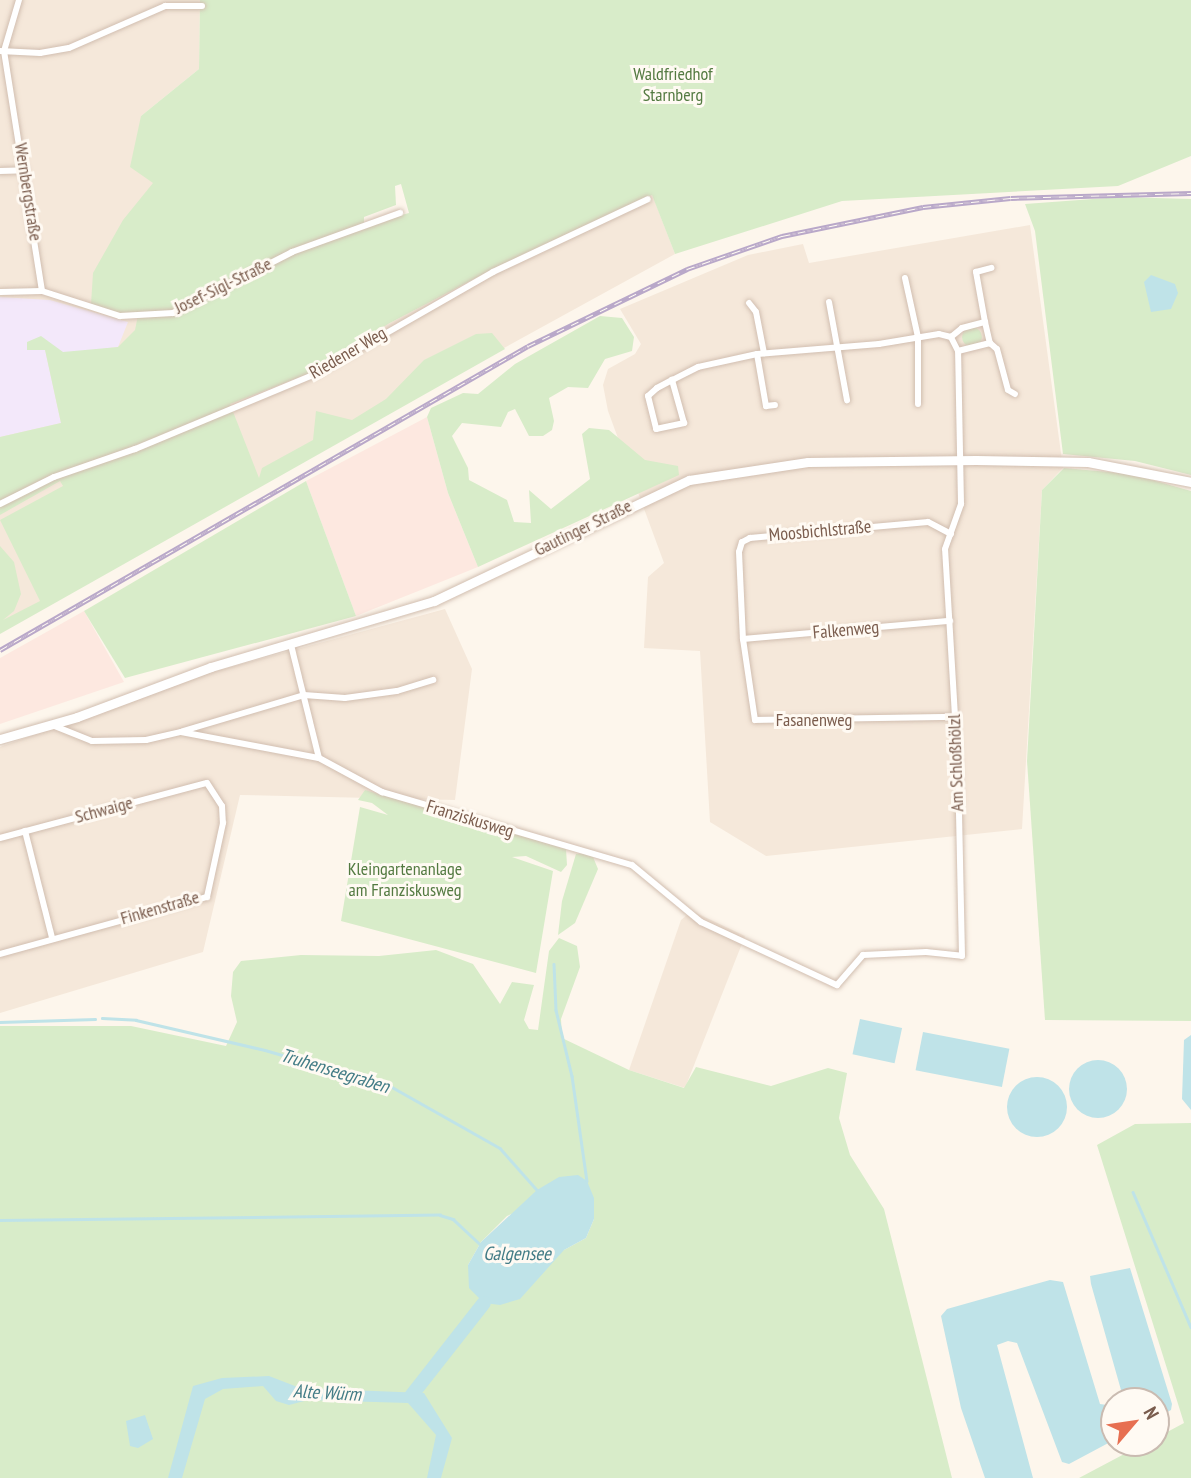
<!DOCTYPE html>
<html>
<head>
<meta charset="utf-8">
<style>
	body { margin:0 }
	#map { position:relative; width:1191px; height:1478px; overflow:hidden; background:#fdf6ec; font-family:"PT Sans Narrow",sans-serif }
	div>[style] { position:absolute }
	.residential>* { inset:0; background:#f5e8da }
	.commercial>* { inset:0; background:#fde8e0 }
	.education>* { inset:0; background:#f3e8fa }
	.green>* { inset:0; background:#d8ecc9 }
	.round { border-radius:50% }
	.water>* { inset:0; background:#bfe3e8; transform-origin:0 0 }
	.stream>* { height:2.5px; margin:-1.25px; padding:0 1.25px; transform-origin:1.25px; border-radius:1.25px; background:#bfe3e8 }
	.river>* { height:14px; margin:-7px; padding:0 7px; transform-origin:7px; border-radius:7px; background:#bfe3e8 }
	.roads { filter:drop-shadow(0 0 2px #d1beb0) drop-shadow(0 0 2px #d1beb0) }
	.minor>* { height:6px; margin:-3px; padding:0 3px; transform-origin:3px; border-radius:3px; background:#fff }
	.secondary>* { height:9px; margin:-4.5px; padding:0 4.5px; transform-origin:4.5px; border-radius:4.5px; background:#fff }
	.rail>* { height:5px; margin-top:-2.5px; transform-origin:0; background:repeating-linear-gradient(90deg,#fffaf3 0 8px,#b9a8c9 0 16px); box-sizing:border-box; border-block:2px solid #b9a8c9 }
	span { translate:-50% -50%; white-space:nowrap; text-align:center; line-height:1.15; -webkit-text-stroke:6px #fffaf3; paint-order:stroke }
	.park-label { font-size:18px; color:#537a41 }
	.street-label { font-size:18px; color:#7a5c4d }
	.water-label { font-size:19px; color:#437c86; font-style:italic }
	.north { position:absolute; left:1100px; top:1387px; width:70px; height:70px; box-sizing:border-box; background:#fffaf3; border:2px solid #cabbb1; border-radius:50%; rotate:61deg; font-size:19px; font-weight:700; line-height:28px; text-align:center; color:#7a5c4d }
	.north::after { content:''; display:block; margin:auto; width:24px; height:32px; background:#e76f51; clip-path:polygon(50% 0,100% 100%,50% 72%,0 100%) }
</style>
</head>
<body>
<div id="map">
	<div class="residential">
		<div style="clip-path:polygon(0 0,200px 0,199px 69px,141px 116px,388px 324px,493px 269px,652px 194px,675px 254px,0 625px)"></div>
		<div style="clip-path:polygon(1030px 225px,1063px 468px,1042px 490px,1022px 829px,766px 856px,710px 822px,700px 651px,644px 648px,648px 577px,664px 563px,608px 411px,603px 385px,608px 369px,635px 354px,641px 344px,620px 309px,748px 255px,803px 244px,809px 263px)"></div>
		<div style="clip-path:polygon(445px 609px,472px 669px,455px 800px,240px 795px,203px 952px,0 1013px,0 747px,209px 673px)"></div>
		<div style="clip-path:polygon(692px 911px,745px 936px,685px 1088px,629px 1070px,681px 920px)"></div>
	</div>
	<div class="commercial">
		<div style="clip-path:polygon(427px 417px,448px 493px,478px 567px,356px 616px,306px 481px)"></div>
		<div style="clip-path:polygon(84px 611px,124px 682px,0 724px,0 658px)"></div>
	</div>
	<div class="education">
		<div style="clip-path:polygon(0 297px,50px 300px,128px 322px,118px 347px,61px 354px,28px 342px,27px 350px,45px 349px,61px 423px,0 437px)"></div>
	</div>
	<div class="green">
		<div style="clip-path:polygon(evenodd,200px 0,1191px 0,1191px 156px,1118px 186px,842px 201px,675px 254px,652px 195px,493px 269px,388px 324px,315px 371px,230px 404px,259px 478px,262px 468px,313px 440px,316px 411px,352px 420px,386px 399px,424px 360px,476px 334px,492px 333px,505px 349px,0 634px,0 546px,14px 562px,21px 594px,14px 611px,3px 620px,40px 601px,0 520px,63px 486px,60px 481px,0 515px,0 437px,61px 423px,45px 350px,27px 350px,27px 342px,41px 336px,63px 352px,118px 347px,135px 330px,138px 315px,121px 315px,91px 304px,93px 273px,123px 220px,153px 183px,130px 167px,141px 116px,199px 69px,200px 0,401px 184px,409px 213px,364px 225px,364px 217px,396px 205px,395px 186px,401px 184px)"></div>
		<div style="clip-path:polygon(1120px 197px,1191px 199px,1191px 475px,1135px 461px,1063px 454px,1035px 231px,1025px 204px)"></div>
		<div style="clip-path:polygon(600px 316px,622px 318px,634px 337px,632px 351px,605px 359px,588px 388px,568px 387px,549px 398px,554px 421px,552px 430px,543px 436px,529px 436px,515px 409px,508px 412px,501px 427px,462px 423px,452px 436px,468px 468px,469px 480px,507px 500px,514px 522px,531px 523px,529px 490px,551px 509px,590px 479px,582px 434px,589px 428px,609px 430px,645px 460px,678px 466px,679px 475px,478px 567px,448px 493px,427px 417px,431px 408px,463px 393px,478px 394px,515px 364px)"></div>
		<div class="round" style="left:962px;top:327px;width:20px;height:20px"></div>
		<div style="clip-path:polygon(1064px 468px,1131px 474px,1191px 491px,1191px 1021px,1045px 1020px,1027px 761px,1042px 490px)"></div>
		<div style="clip-path:polygon(306px 481px,356px 616px,125px 678px,84px 611px)"></div>
		<div style="clip-path:polygon(365px 790px,566px 849px,567px 865px,561px 872px,526px 856px,512px 857px,553px 871px,536px 973px,341px 921px,360px 807px,388px 815px,372px 803px,358px 800px)"></div>
		<div style="clip-path:polygon(584px 853px,593px 857px,598px 869px,575px 923px,558px 935px,562px 901px,576px 854px)"></div>
		<div style="clip-path:polygon(evenodd,559px 938px,577px 946px,580px 967px,561px 1019px,562px 1038px,629px 1070px,684px 1088px,696px 1067px,771px 1086px,828px 1068px,847px 1073px,839px 1118px,850px 1155px,884px 1209px,952px 1478px,0 1478px,0 1026px,131px 1026px,226px 1046px,237px 1022px,231px 996px,233px 972px,241px 961px,301px 955px,379px 956px,436px 950px,473px 964px,500px 1004px,512px 982px,534px 985px,524px 1020px,529px 1029px,538px 1030px,549px 951px,559px 938px,587px 1181px,594px 1219px,586px 1238px,564px 1250px,468px 1265px,481px 1242px,507px 1216px,587px 1181px)"></div>
		<div style="clip-path:polygon(1191px 1123px,1191px 1478px,1079px 1478px,1145px 1443px,1156px 1443px,1156px 1438px,1184px 1423px,1097px 1145px,1135px 1124px)"></div>
	</div>
	<div class="water">
		<div style="clip-path:polygon(1151px 275px,1175px 284px,1178px 293px,1171px 309px,1151px 312px,1144px 282px)"></div>
		<div style="left:860px;top:1019px;width:43px;height:36px;rotate:12deg"></div>
		<div style="left:923px;top:1032px;width:88px;height:39px;rotate:11deg"></div>
		<div style="clip-path:polygon(1191px 1035px,1191px 1110px,1182px 1099px,1184px 1040px)"></div>
		<div class="round" style="left:1069px;top:1060px;width:58px;height:58px"></div>
		<div class="round" style="left:1007px;top:1077px;width:60px;height:60px"></div>
		<div style="clip-path:polygon(578px 1175px,587px 1181px,594px 1198px,594px 1219px,586px 1238px,564px 1250px,520px 1299px,500px 1305px,484px 1303px,469px 1288px,468px 1265px,481px 1242px,537px 1190px,559px 1177px)"></div>
		<div style="clip-path:polygon(1130px 1268px,1172px 1404px,1171px 1410px,1156px 1418px,1156px 1401px,1120px 1401px,1121px 1390px,1091px 1284px,1090px 1276px)"></div>
		<div style="clip-path:polygon(1050px 1280px,1063px 1282px,1100px 1404px,1114px 1406px,1114px 1440px,1069px 1464px,1062px 1462px,1017px 1343px,1008px 1341px,997px 1345px,1033px 1478px,985px 1478px,961px 1408px,941px 1316px,947px 1309px)"></div>
		<div style="clip-path:polygon(269px 1376px,300px 1388px,424px 1393px,452px 1438px,441px 1478px,427px 1478px,436px 1435px,408px 1403px,308px 1400px,289px 1405px,276px 1401px,263px 1386px,223px 1389px,205px 1399px,182px 1478px,168px 1478px,193px 1386px,222px 1378px)"></div>
		<div style="clip-path:polygon(145px 1415px,153px 1439px,138px 1448px,130px 1446px,126px 1421px)"></div>
	</div>
	<div class="stream">
		<div style="left:554px;top:964px;width:46px;rotate:87.5deg"></div>
		<div style="left:556px;top:1010px;width:68px;rotate:76.4deg"></div>
		<div style="left:572px;top:1076px;width:106px;rotate:81.9deg"></div>
		<div style="left:102px;top:1018px;width:34px;rotate:3deg"></div>
		<div style="left:136px;top:1020px;width:132px;rotate:13.1deg"></div>
		<div style="left:265px;top:1050px;width:132px;rotate:16.2deg"></div>
		<div style="left:392px;top:1087px;width:124px;rotate:29.5deg"></div>
		<div style="left:500px;top:1148px;width:56px;rotate:48.6deg"></div>
		<div style="left:0;top:1022px;width:95px;rotate:-1.8deg"></div>
		<div style="left:1133px;top:1192px;width:147px;rotate:66.8deg"></div>
		<div style="left:0;top:1220px;width:440px;rotate:-0.7deg"></div>
		<div style="left:440px;top:1215px;width:14px;rotate:17deg"></div>
		<div style="left:453px;top:1219px;width:37px;rotate:43deg"></div>
	</div>
	<div class="river">
		<div style="left:411px;top:1396px;width:118px;rotate:-51.9deg"></div>
	</div>
	<div class="roads">
		<div class="minor">
			<div style="left:19px;top:0;width:53px;rotate:106.4deg"></div>
			<div style="left:4px;top:51px;width:243px;rotate:81deg"></div>
			<div style="left:0;top:51px;width:40px;rotate:2.9deg"></div>
			<div style="left:40px;top:53px;width:29px;rotate:-10deg"></div>
			<div style="left:69px;top:48px;width:105px;rotate:-23.6deg"></div>
			<div style="left:165px;top:6px;width:37px"></div>
			<div style="left:0;top:171px;width:25px;rotate:-2deg"></div>
			<div style="left:905px;top:278px;width:60px;rotate:77.6deg"></div>
			<div style="left:918px;top:337px;width:67px;rotate:90deg"></div>
			<div style="left:0;top:292px;width:42px;rotate:-1.4deg"></div>
			<div style="left:42px;top:291px;width:82px;rotate:17.8deg"></div>
			<div style="left:120px;top:316px;width:53px;rotate:-3.2deg"></div>
			<div style="left:173px;top:313px;width:134px;rotate:-27.1deg"></div>
			<div style="left:292px;top:252px;width:115px;rotate:-19.9deg"></div>
			<div style="left:829px;top:302px;width:100px;rotate:79.6deg"></div>
			<div style="left:749px;top:303px;width:11px;rotate:52deg"></div>
			<div style="left:756px;top:312px;width:42px;rotate:79deg"></div>
			<div style="left:985px;top:322px;width:51px;rotate:-100.2deg"></div>
			<div style="left:976px;top:272px;width:16px;rotate:-15deg"></div>
			<div style="left:951px;top:337px;width:14px;rotate:-39deg"></div>
			<div style="left:962px;top:328px;width:24px;rotate:-15deg"></div>
			<div style="left:985px;top:322px;width:22px;rotate:77deg"></div>
			<div style="left:990px;top:343px;width:33px;rotate:166deg"></div>
			<div style="left:990px;top:343px;width:9px;rotate:41deg"></div>
			<div style="left:997px;top:349px;width:42px;rotate:75deg"></div>
			<div style="left:1008px;top:390px;width:8px;rotate:30deg"></div>
			<div style="left:757px;top:354px;width:53px;rotate:80.2deg"></div>
			<div style="left:766px;top:406px;width:9px;rotate:-6deg"></div>
			<div style="left:0;top:504px;width:60px;rotate:-26.6deg"></div>
			<div style="left:54px;top:477px;width:86px;rotate:-19.1deg"></div>
			<div style="left:135px;top:449px;width:195px;rotate:-22.6deg"></div>
			<div style="left:315px;top:374px;width:205px;rotate:-29.8deg"></div>
			<div style="left:493px;top:272px;width:171px;rotate:-25.2deg"></div>
			<div style="left:951px;top:534px;width:26px;rotate:-152deg"></div>
			<div style="left:928px;top:522px;width:179px;rotate:174.9deg"></div>
			<div style="left:750px;top:538px;width:9px;rotate:153deg"></div>
			<div style="left:742px;top:542px;width:10px;rotate:107deg"></div>
			<div style="left:739px;top:552px;width:87px;rotate:87.4deg"></div>
			<div style="left:743px;top:639px;width:82px;rotate:81.6deg"></div>
			<div style="left:755px;top:720px;width:200px;rotate:-0.9deg"></div>
			<div style="left:743px;top:639px;width:208px;rotate:-5deg"></div>
			<div style="left:291px;top:645px;width:116px;rotate:76.1deg"></div>
			<div style="left:52px;top:725px;width:43px;rotate:21.8deg"></div>
			<div style="left:92px;top:741px;width:54px;rotate:-1.1deg"></div>
			<div style="left:146px;top:740px;width:36px;rotate:-13deg"></div>
			<div style="left:181px;top:732px;width:140px;rotate:10.7deg"></div>
			<div style="left:319px;top:758px;width:72px;rotate:28.4deg"></div>
			<div style="left:382px;top:792px;width:260px;rotate:16.3deg"></div>
			<div style="left:632px;top:865px;width:89px;rotate:39.6deg"></div>
			<div style="left:701px;top:922px;width:150px;rotate:24.9deg"></div>
			<div style="left:837px;top:985px;width:40px;rotate:-49deg"></div>
			<div style="left:863px;top:955px;width:63px;rotate:-2.7deg"></div>
			<div style="left:926px;top:952px;width:36px;rotate:6deg"></div>
			<div style="left:962px;top:956px;width:189px;rotate:-91.2deg"></div>
			<div style="left:958px;top:767px;width:218px;rotate:-93.4deg"></div>
			<div style="left:945px;top:549px;width:48px;rotate:-70.4deg"></div>
			<div style="left:961px;top:504px;width:153px;rotate:-91.1deg"></div>
			<div style="left:958px;top:351px;width:16px;rotate:-117deg"></div>
			<div style="left:951px;top:337px;width:12px;rotate:-166deg"></div>
			<div style="left:939px;top:334px;width:61px;rotate:170.5deg"></div>
			<div style="left:879px;top:344px;width:122px;rotate:175.3deg"></div>
			<div style="left:757px;top:354px;width:60px;rotate:167.6deg"></div>
			<div style="left:698px;top:367px;width:29px;rotate:153deg"></div>
			<div style="left:672px;top:380px;width:17px;rotate:152deg"></div>
			<div style="left:657px;top:388px;width:12px;rotate:138deg"></div>
			<div style="left:648px;top:396px;width:34px;rotate:76deg"></div>
			<div style="left:656px;top:429px;width:29px;rotate:-12deg"></div>
			<div style="left:684px;top:423px;width:45px;rotate:-105.6deg"></div>
			<div style="left:183px;top:731px;width:126px;rotate:-16.6deg"></div>
			<div style="left:304px;top:695px;width:41px;rotate:4.2deg"></div>
			<div style="left:345px;top:698px;width:52px;rotate:-7.7deg"></div>
			<div style="left:397px;top:691px;width:38px;rotate:-17deg"></div>
			<div style="left:25px;top:831px;width:110px;rotate:75.8deg"></div>
			<div style="left:0;top:838px;width:214px;rotate:-14.9deg"></div>
			<div style="left:207px;top:783px;width:27px;rotate:57deg"></div>
			<div style="left:222px;top:806px;width:17px;rotate:87deg"></div>
			<div style="left:223px;top:823px;width:76px;rotate:102.2deg"></div>
			<div style="left:207px;top:897px;width:215px;rotate:164.6deg"></div>
		</div>
		<div class="secondary">
			<div style="left:0;top:739px;width:80px;rotate:-15.9deg"></div>
			<div style="left:77px;top:717px;width:143px;rotate:-20.5deg"></div>
			<div style="left:211px;top:667px;width:233px;rotate:-16.5deg"></div>
			<div style="left:434px;top:601px;width:282px;rotate:-25.4deg"></div>
			<div style="left:689px;top:480px;width:120px;rotate:-8.6deg"></div>
			<div style="left:808px;top:462px;width:168px;rotate:-0.7deg"></div>
			<div style="left:976px;top:460px;width:112px;rotate:1deg"></div>
			<div style="left:1088px;top:462px;width:105px;rotate:11deg"></div>
		</div>
	</div>
	<div class="rail">
		<div style="left:0;top:650px;width:609px;rotate:-29.93deg"></div>
		<div style="left:528px;top:346px;width:177px;rotate:-25.8deg"></div>
		<div style="left:687px;top:269px;width:101px;rotate:-19.2deg"></div>
		<div style="left:782px;top:236px;width:144px;rotate:-11.6deg"></div>
		<div style="left:923px;top:207px;width:88px;rotate:-5.8deg"></div>
		<div style="left:1011px;top:198px;width:180px;rotate:-1.6deg"></div>
	</div>
	<div class="park-label">
		<span style="left:673px;top:85px">Waldfriedhof<br>Starnberg</span>
		<span style="left:405px;top:880px">Kleingartenanlage<br>am Franziskusweg</span>
	</div>
	<div class="street-label">
		<span style="left:28px;top:192px;rotate:81deg">Wernbergstraße</span>
		<span style="left:223px;top:286px;rotate:-26deg">Josef-Sigl-Straße</span>
		<span style="left:348px;top:353px;rotate:-30deg">Riedener Weg</span>
		<span style="left:583px;top:528px;rotate:-26deg">Gautinger Straße</span>
		<span style="left:820px;top:531px;rotate:-5deg">Moosbichlstraße</span>
		<span style="left:846px;top:630px;rotate:-5deg">Falkenweg</span>
		<span style="left:814px;top:720px">Fasanenweg</span>
		<span style="left:956px;top:763px;rotate:-92deg">Am Schloßhölzl</span>
		<span style="left:104px;top:810px;rotate:-15deg">Schwaige</span>
		<span style="left:470px;top:819px;rotate:17deg">Franziskusweg</span>
		<span style="left:160px;top:908px;rotate:-16deg">Finkenstraße</span>
	</div>
	<div class="water-label">
		<span style="left:335px;top:1071px;rotate:17deg">Truhenseegraben</span>
		<span style="left:517px;top:1254px">Galgensee</span>
		<span style="left:327px;top:1393px;rotate:3deg">Alte Würm</span>
	</div>
	<div class="north">N</div>
</div>
</body>
</html>
